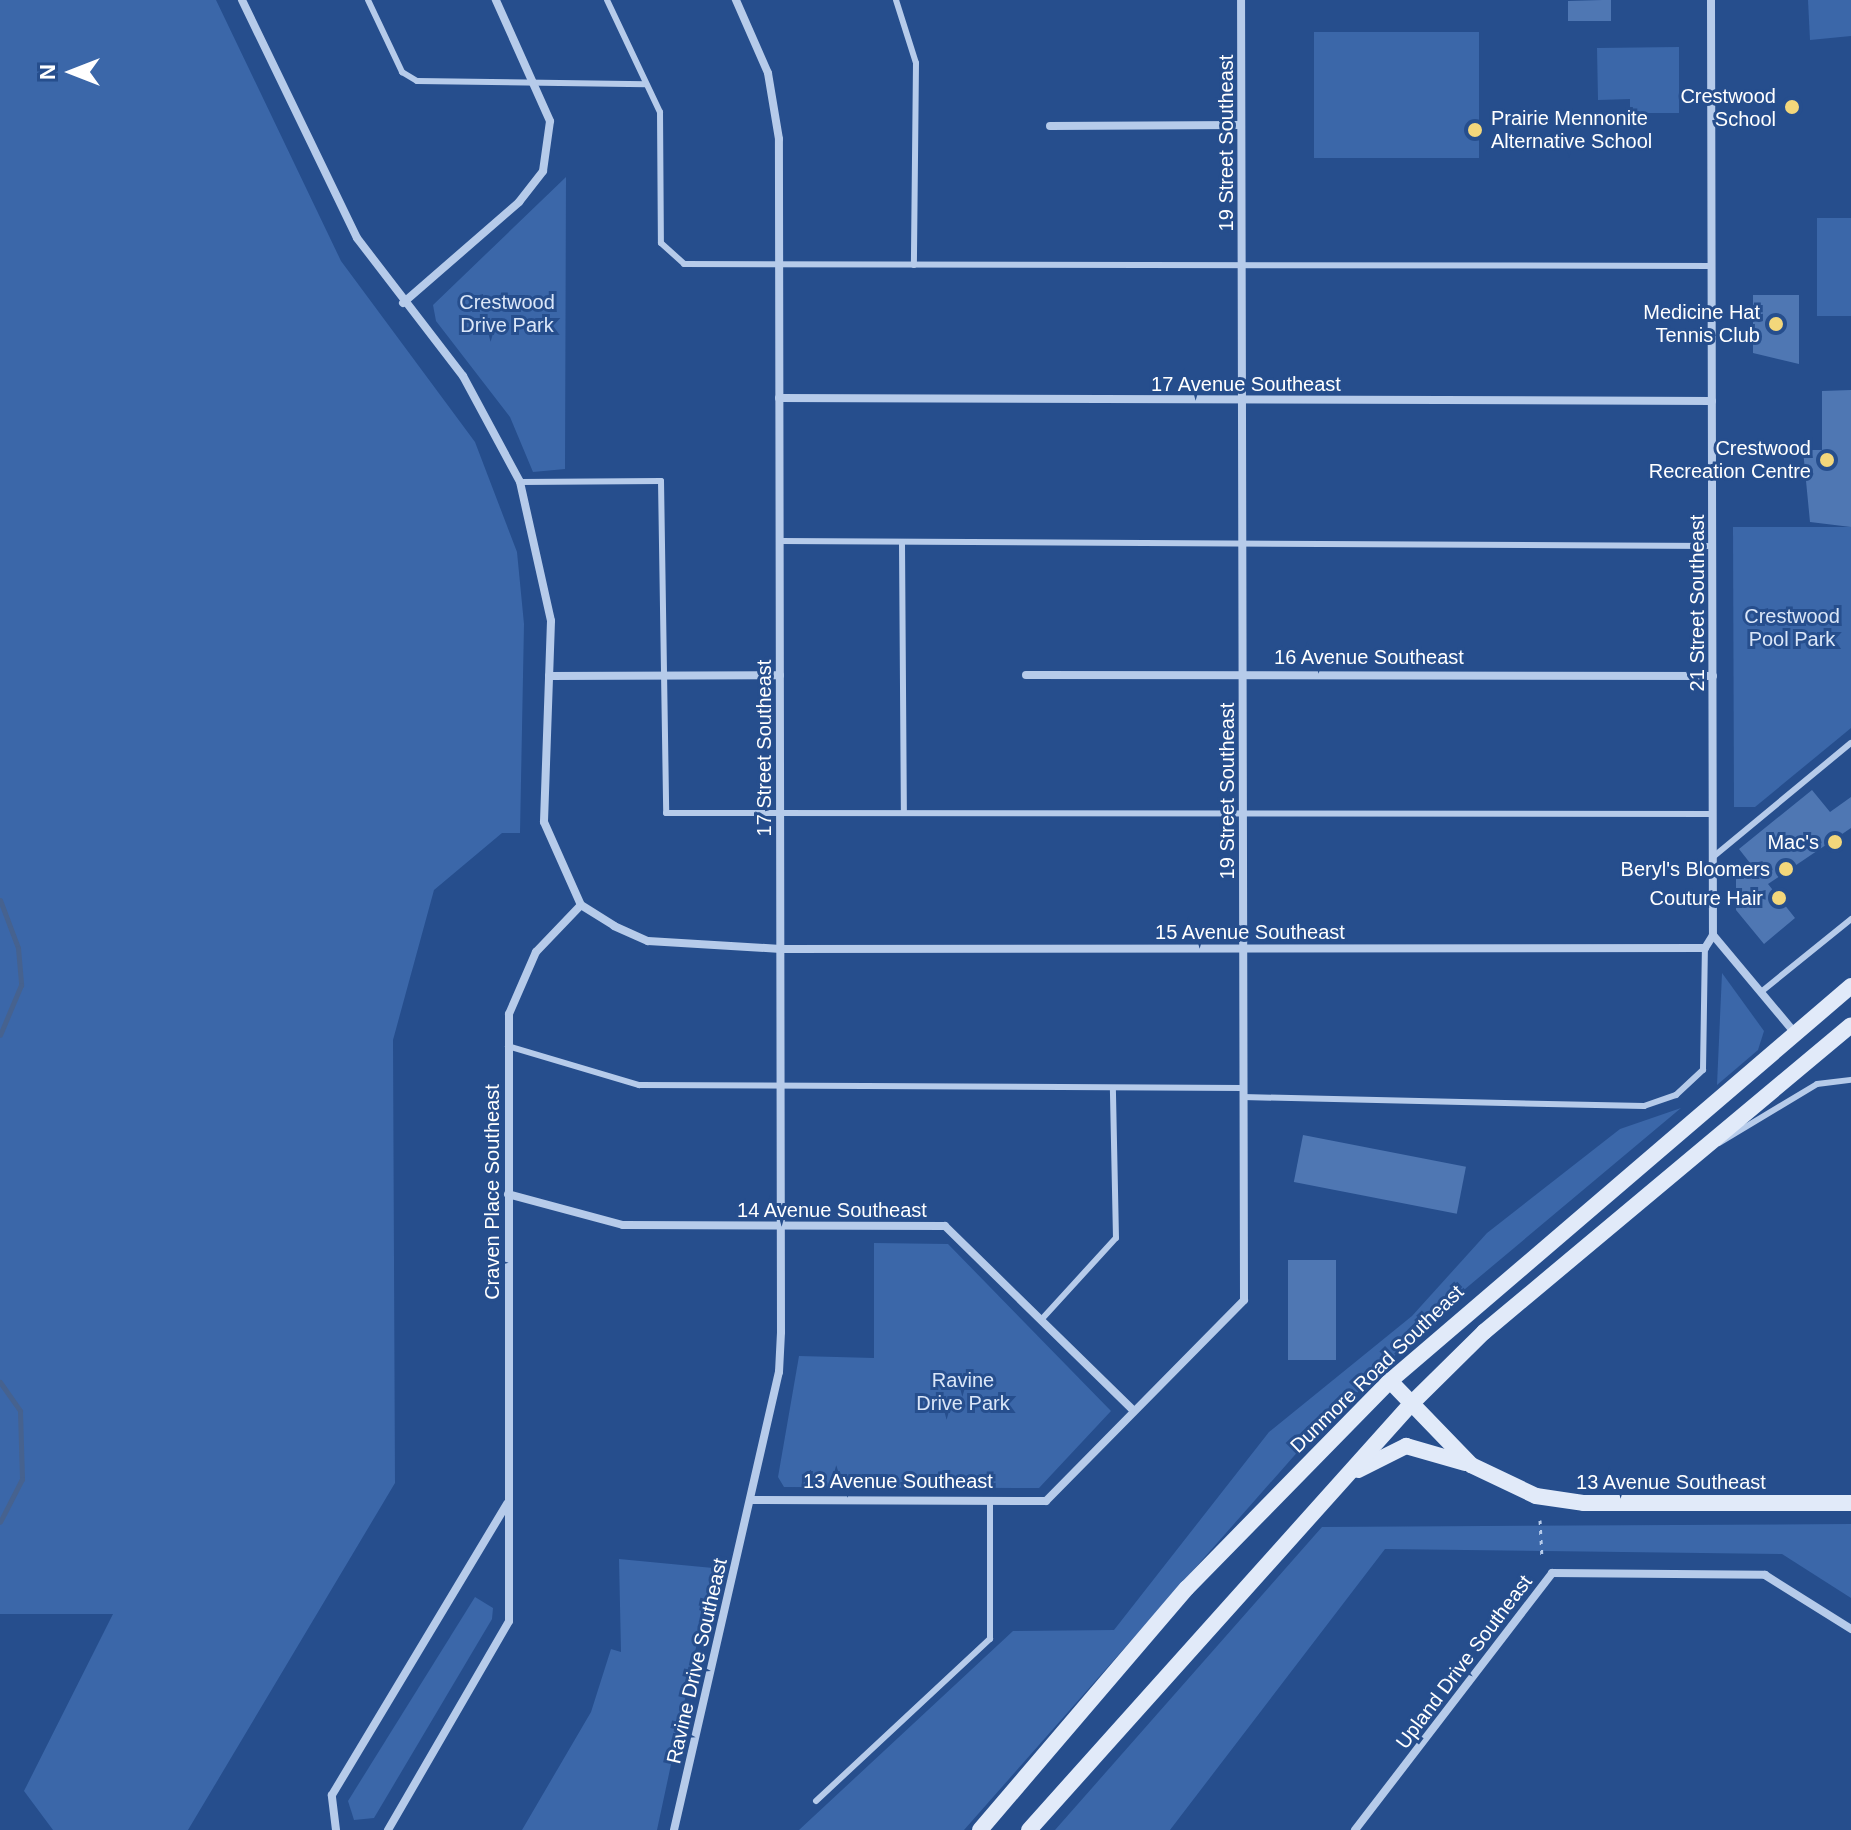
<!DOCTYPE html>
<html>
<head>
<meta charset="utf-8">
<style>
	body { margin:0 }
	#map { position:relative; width:1851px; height:1830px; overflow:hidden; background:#264e8d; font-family:Helvetica,sans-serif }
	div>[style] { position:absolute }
	.green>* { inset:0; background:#3b67a9; transform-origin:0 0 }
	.stream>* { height:5px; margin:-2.5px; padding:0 2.5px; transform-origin:2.5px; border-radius:2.5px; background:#46628f }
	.building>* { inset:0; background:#4f77b3; transform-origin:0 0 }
	.path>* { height:3px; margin-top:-1.5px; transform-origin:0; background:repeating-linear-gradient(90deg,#b6cbea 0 4px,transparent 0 10px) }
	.service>* { height:6px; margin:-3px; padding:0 3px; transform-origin:3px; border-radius:3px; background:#b6cbea }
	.minor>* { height:8px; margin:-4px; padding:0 4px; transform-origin:4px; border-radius:4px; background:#b6cbea }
	.secondary>* { height:16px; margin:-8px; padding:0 8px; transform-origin:8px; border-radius:8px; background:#e1eaf9 }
	.dots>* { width:22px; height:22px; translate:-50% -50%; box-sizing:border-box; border:4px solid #264e8d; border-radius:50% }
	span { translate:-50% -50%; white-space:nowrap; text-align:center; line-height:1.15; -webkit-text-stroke:6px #264e8d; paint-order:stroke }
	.poi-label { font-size:20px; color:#fff }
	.right { translate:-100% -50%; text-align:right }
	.left { translate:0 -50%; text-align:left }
	.street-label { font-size:20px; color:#fff }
	.park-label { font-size:20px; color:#dae6f8 }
	.north { position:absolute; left:32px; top:32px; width:80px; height:80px; -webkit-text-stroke:6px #264e8d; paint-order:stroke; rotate:270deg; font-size:22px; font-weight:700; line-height:32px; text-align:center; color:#fff }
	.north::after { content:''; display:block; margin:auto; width:28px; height:36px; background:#fff; clip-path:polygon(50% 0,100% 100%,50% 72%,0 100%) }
</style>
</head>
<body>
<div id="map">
	<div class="green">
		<div style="clip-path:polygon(0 0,216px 0,341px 261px,475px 442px,517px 552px,524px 624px,520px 833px,502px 833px,434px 890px,393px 1040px,395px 1483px,188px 1830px,53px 1830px,24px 1791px,113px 1614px,0 1614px)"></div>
		<div style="clip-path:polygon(1808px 0,1851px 0,1851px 36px,1810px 40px)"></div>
		<div style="left:1479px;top:32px;width:126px;height:165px;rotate:90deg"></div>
		<div style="clip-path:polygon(1679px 47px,1679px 113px,1630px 113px,1630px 99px,1598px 100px,1597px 48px)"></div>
		<div style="clip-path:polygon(566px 177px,565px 469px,533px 472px,510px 417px,436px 321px,433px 305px)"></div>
		<div style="left:1817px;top:218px;width:34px;height:98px"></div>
		<div style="clip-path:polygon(1733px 527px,1851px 527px,1851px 728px,1755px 807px,1734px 807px)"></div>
		<div style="clip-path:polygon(1722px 973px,1764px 1031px,1758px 1050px,1717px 1085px)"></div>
		<div style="clip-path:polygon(1681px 1108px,1446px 1305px,1301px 1448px,964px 1830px,799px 1830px,1013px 1631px,1114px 1630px,1269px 1432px,1412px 1316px,1487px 1233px,1620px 1129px)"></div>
		<div style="clip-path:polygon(874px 1243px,948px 1244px,1111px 1411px,1039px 1488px,784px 1487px,778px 1477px,799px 1356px,874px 1358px)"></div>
		<div style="clip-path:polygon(1851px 1524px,1851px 1598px,1782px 1554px,1385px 1549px,1170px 1830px,1055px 1830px,1322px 1527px)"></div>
		<div style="clip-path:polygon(619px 1559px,713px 1568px,657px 1830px,522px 1830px,591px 1712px,611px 1649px,621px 1652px)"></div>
		<div style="clip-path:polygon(475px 1597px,493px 1608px,492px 1619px,374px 1818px,354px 1820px,348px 1801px)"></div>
	</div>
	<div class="stream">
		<div style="left:0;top:900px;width:51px;rotate:69.4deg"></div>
		<div style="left:18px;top:948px;width:37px;rotate:85deg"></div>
		<div style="left:21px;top:985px;width:54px;rotate:112.8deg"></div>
		<div style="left:0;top:1382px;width:35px;rotate:55deg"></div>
		<div style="left:20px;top:1411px;width:68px;rotate:88.3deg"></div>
		<div style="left:22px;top:1479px;width:48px;rotate:117.1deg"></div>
	</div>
	<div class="building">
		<div style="clip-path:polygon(1602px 0,1611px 0,1611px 21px,1568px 21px,1568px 1px)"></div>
		<div style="clip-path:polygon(1753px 295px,1799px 295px,1799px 364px,1753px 353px)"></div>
		<div style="clip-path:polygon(1851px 390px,1851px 527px,1810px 522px,1803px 450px,1822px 450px,1822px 391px)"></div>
		<div style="clip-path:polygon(1812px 790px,1830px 812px,1851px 797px,1851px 828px,1768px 884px,1795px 918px,1764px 944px,1736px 910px,1736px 874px,1750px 863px,1739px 849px)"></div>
		<div style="left:1303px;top:1135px;width:166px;height:48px;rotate:11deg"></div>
		<div style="left:1288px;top:1260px;width:48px;height:100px"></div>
	</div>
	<div class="path">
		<div style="left:1540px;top:1520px;width:39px;rotate:87deg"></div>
	</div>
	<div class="service">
		<div style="left:368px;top:0;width:80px;rotate:64.7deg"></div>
		<div style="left:402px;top:72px;width:17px;rotate:31deg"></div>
		<div style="left:417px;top:81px;width:229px;rotate:0.8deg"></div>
		<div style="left:607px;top:0;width:124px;rotate:64.7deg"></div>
		<div style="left:660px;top:112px;width:131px;rotate:89.6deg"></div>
		<div style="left:661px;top:243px;width:31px;rotate:42deg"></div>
		<div style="left:684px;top:264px;width:1028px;rotate:0.11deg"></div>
		<div style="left:896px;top:0;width:66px;rotate:72.4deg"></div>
		<div style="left:916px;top:63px;width:202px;rotate:90.6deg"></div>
		<div style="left:520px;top:482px;width:141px;rotate:-0.4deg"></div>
		<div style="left:661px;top:481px;width:332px;rotate:89.1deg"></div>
		<div style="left:666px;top:813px;width:1047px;rotate:0.05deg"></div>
		<div style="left:780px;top:541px;width:932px;rotate:0.31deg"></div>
		<div style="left:902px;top:544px;width:267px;rotate:89.6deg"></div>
		<div style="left:1713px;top:857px;width:179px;rotate:-39.6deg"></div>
		<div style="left:1761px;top:992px;width:116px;rotate:-39deg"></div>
		<div style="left:508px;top:1046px;width:137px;rotate:16.6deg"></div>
		<div style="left:639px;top:1085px;width:604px;rotate:0.28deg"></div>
		<div style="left:1243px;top:1097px;width:401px;rotate:1.3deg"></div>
		<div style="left:1644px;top:1106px;width:34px;rotate:-19deg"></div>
		<div style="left:1676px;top:1095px;width:37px;rotate:-43deg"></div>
		<div style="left:1703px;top:1070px;width:122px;rotate:-89.1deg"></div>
		<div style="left:1719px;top:1143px;width:114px;rotate:-31deg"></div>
		<div style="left:1817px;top:1084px;width:34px;rotate:-7deg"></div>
		<div style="left:1041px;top:1320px;width:111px;rotate:-47.6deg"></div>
		<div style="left:1116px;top:1238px;width:149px;rotate:-91.2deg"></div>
		<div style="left:816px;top:1801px;width:238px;rotate:-43deg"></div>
		<div style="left:990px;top:1639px;width:137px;rotate:-90deg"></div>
	</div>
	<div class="minor">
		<div style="left:242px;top:0;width:264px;rotate:64.2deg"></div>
		<div style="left:357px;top:238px;width:174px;rotate:52.5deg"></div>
		<div style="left:463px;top:376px;width:120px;rotate:61.7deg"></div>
		<div style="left:520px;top:482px;width:142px;rotate:77.4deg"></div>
		<div style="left:551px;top:621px;width:201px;rotate:92deg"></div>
		<div style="left:544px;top:822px;width:91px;rotate:66deg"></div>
		<div style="left:581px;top:905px;width:39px;rotate:32deg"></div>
		<div style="left:614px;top:926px;width:37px;rotate:24deg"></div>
		<div style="left:648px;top:941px;width:133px;rotate:3.4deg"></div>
		<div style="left:781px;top:949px;width:924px;rotate:-0.06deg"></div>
		<div style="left:1705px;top:948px;width:15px;rotate:-58deg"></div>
		<div style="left:1711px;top:0;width:935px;rotate:89.88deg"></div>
		<div style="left:1713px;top:935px;width:128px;rotate:50.1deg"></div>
		<div style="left:1050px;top:126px;width:191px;rotate:-0.3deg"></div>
		<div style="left:403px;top:303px;width:154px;rotate:-41deg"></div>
		<div style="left:519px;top:202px;width:39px;rotate:-52deg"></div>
		<div style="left:543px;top:171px;width:50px;rotate:-82deg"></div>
		<div style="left:550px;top:121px;width:133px;rotate:-114.1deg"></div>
		<div style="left:779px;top:398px;width:933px;rotate:0.18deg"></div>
		<div style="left:1026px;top:675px;width:687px;rotate:0.08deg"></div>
		<div style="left:549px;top:676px;width:231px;rotate:-0.2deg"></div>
		<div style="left:508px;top:1194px;width:119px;rotate:15.1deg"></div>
		<div style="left:623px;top:1225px;width:322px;rotate:0.2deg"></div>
		<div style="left:945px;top:1226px;width:264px;rotate:44.4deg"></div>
		<div style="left:751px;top:1500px;width:295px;rotate:0.2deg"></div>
		<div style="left:1046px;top:1501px;width:282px;rotate:-45.4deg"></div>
		<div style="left:1244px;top:1300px;width:1300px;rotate:-90.13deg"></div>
		<div style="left:336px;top:1830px;width:35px;rotate:-97deg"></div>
		<div style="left:332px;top:1795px;width:340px;rotate:-59deg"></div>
		<div style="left:388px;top:1830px;width:241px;rotate:-59.9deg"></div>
		<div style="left:509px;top:1621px;width:607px;rotate:-90deg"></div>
		<div style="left:509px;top:1014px;width:68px;rotate:-66.5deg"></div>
		<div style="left:536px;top:952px;width:65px;rotate:-46.2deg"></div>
		<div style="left:674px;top:1830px;width:470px;rotate:-77.1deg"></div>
		<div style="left:779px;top:1372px;width:40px;rotate:-87.1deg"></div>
		<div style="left:781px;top:1332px;width:1193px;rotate:-90.1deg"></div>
		<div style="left:779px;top:139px;width:67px;rotate:-99.5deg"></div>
		<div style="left:768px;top:73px;width:80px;rotate:-113.7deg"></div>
		<div style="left:1355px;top:1830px;width:324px;rotate:-52.5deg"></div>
		<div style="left:1552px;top:1573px;width:213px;rotate:0.5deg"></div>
		<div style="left:1765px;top:1575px;width:102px;rotate:32.1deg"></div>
	</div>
	<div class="secondary">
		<div style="left:1390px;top:1381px;width:117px;rotate:46deg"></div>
		<div style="left:1471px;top:1465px;width:72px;rotate:25.5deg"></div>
		<div style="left:1536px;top:1496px;width:49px;rotate:8.3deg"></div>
		<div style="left:1584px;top:1503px;width:267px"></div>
		<div style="left:1358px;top:1470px;width:54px;rotate:-26.6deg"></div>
		<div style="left:1406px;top:1446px;width:61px;rotate:16.1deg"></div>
		<div style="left:980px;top:1830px;width:318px;rotate:-49.5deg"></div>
		<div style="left:1187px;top:1588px;width:290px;rotate:-45.6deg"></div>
		<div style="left:1390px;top:1381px;width:607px;rotate:-40.59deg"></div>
		<div style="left:1029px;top:1830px;width:572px;rotate:-48.12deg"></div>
		<div style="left:1411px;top:1404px;width:103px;rotate:-44.6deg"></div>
		<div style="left:1484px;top:1332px;width:478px;rotate:-39.9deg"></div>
	</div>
	<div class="dots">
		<div style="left:1792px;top:107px;background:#f3d77b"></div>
		<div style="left:1475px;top:130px;background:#f3d77b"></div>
		<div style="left:1776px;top:324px;background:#f3d77b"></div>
		<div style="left:1827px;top:460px;background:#f3d77b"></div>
		<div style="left:1835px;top:842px;background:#f3d77b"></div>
		<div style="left:1786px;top:869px;background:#f3d77b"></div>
		<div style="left:1779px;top:898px;background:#f3d77b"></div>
	</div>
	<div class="poi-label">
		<span class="right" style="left:1776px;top:108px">Crestwood<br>School</span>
		<span class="left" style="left:1491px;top:130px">Prairie Mennonite<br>Alternative School</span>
		<span class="right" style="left:1760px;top:324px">Medicine Hat<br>Tennis Club</span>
		<span class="right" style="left:1811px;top:460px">Crestwood<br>Recreation Centre</span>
		<span class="right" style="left:1819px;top:842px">Mac's</span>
		<span class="right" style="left:1770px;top:869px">Beryl's Bloomers</span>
		<span class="right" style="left:1763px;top:898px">Couture Hair</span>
	</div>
	<div class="street-label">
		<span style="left:1226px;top:143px;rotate:-90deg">19 Street Southeast</span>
		<span style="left:1246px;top:384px">17 Avenue Southeast</span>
		<span style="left:1697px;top:603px;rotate:-90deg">21 Street Southeast</span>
		<span style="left:1369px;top:657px">16 Avenue Southeast</span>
		<span style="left:764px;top:748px;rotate:-90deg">17 Street Southeast</span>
		<span style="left:1227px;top:791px;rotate:-90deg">19 Street Southeast</span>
		<span style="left:1250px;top:932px">15 Avenue Southeast</span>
		<span style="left:492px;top:1192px;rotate:-90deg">Craven Place Southeast</span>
		<span style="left:832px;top:1210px">14 Avenue Southeast</span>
		<span style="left:1377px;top:1369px;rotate:-44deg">Dunmore Road Southeast</span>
		<span style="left:898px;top:1481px">13 Avenue Southeast</span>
		<span style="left:1671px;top:1482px">13 Avenue Southeast</span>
		<span style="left:697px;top:1661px;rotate:-77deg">Ravine Drive Southeast</span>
		<span style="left:1464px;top:1662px;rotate:-53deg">Upland Drive Southeast</span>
	</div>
	<div class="park-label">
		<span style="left:507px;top:314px">Crestwood<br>Drive Park</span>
		<span style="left:1792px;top:628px">Crestwood<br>Pool Park</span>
		<span style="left:963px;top:1392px">Ravine<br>Drive Park</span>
	</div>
	<div class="north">N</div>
</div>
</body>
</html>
